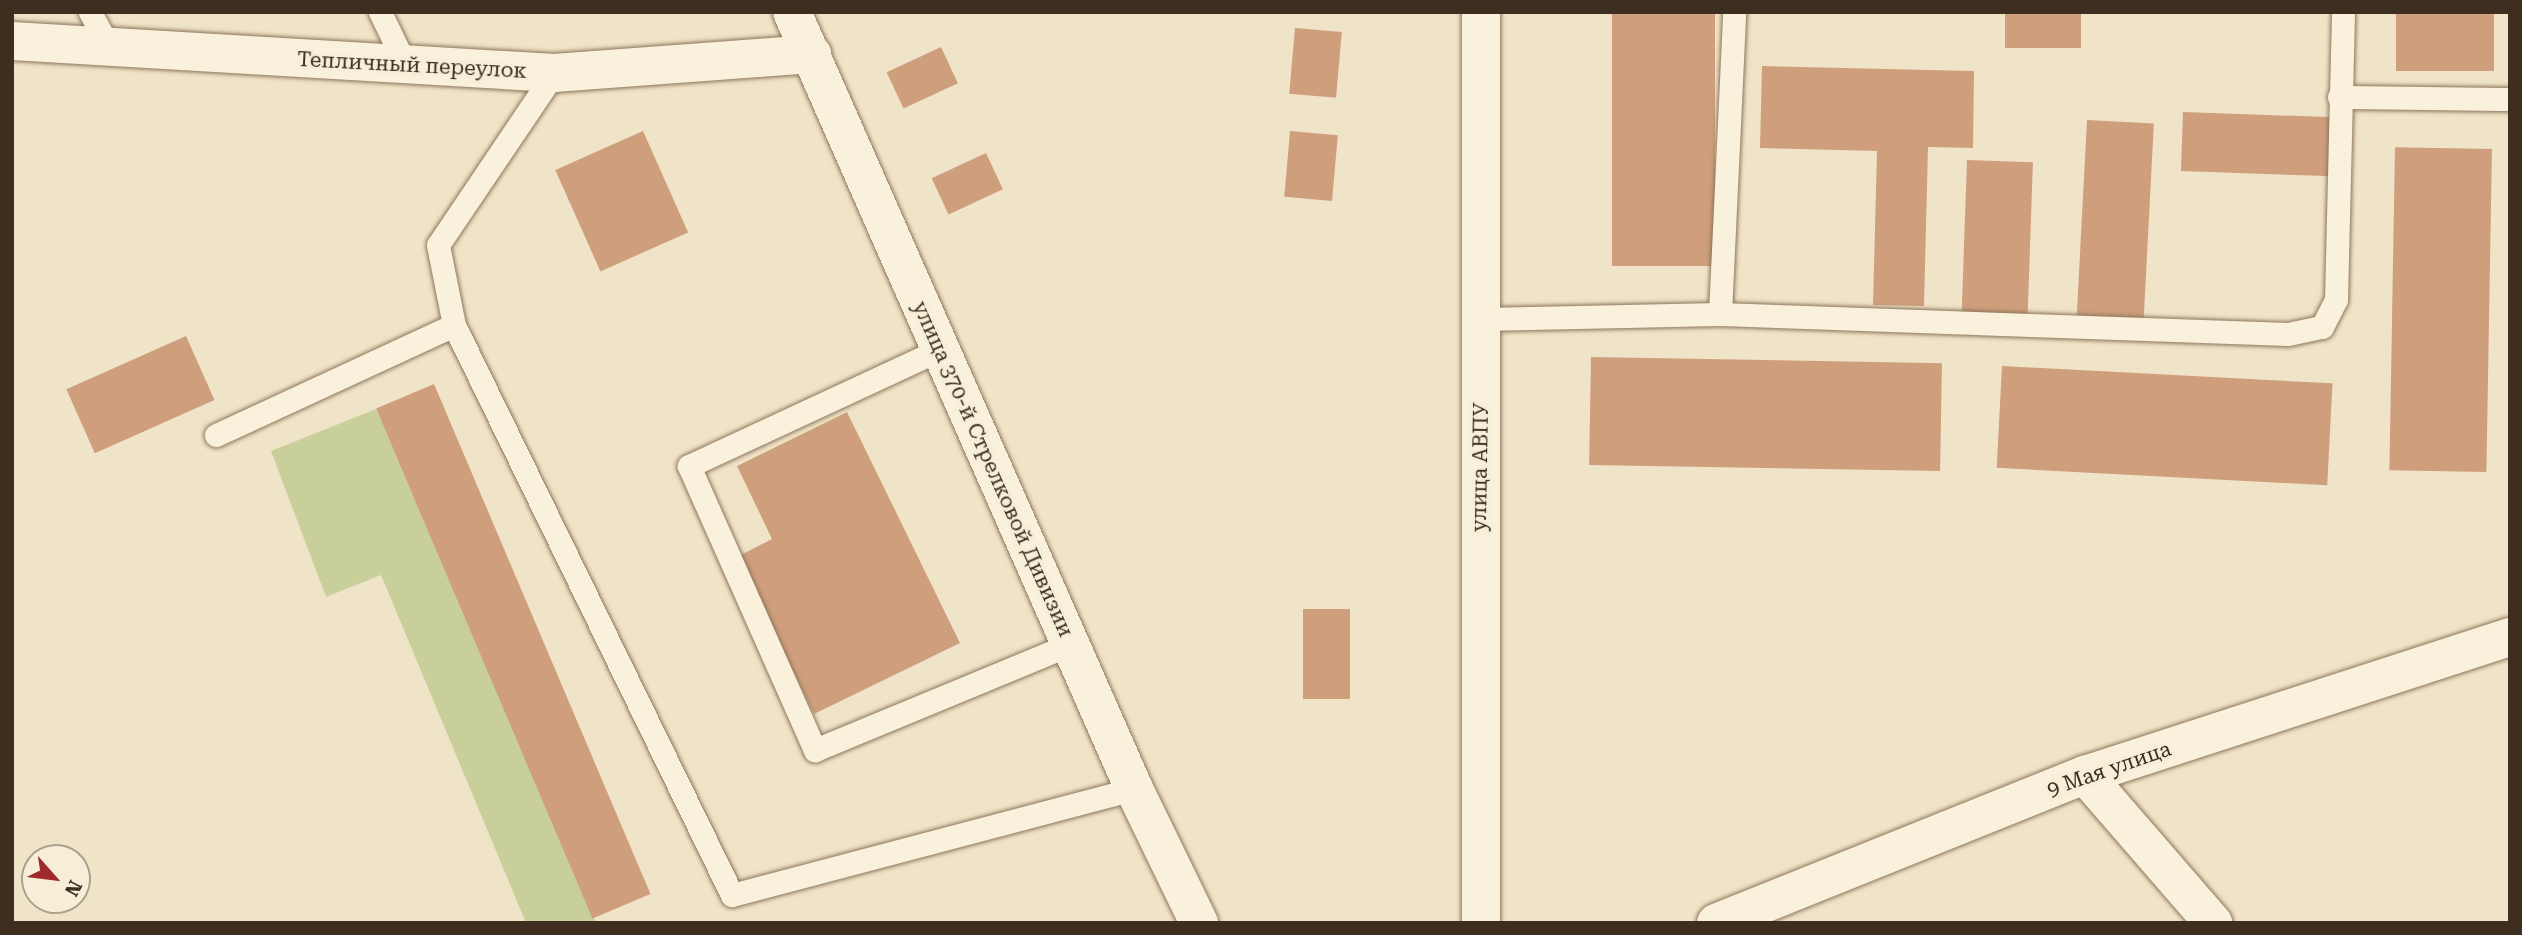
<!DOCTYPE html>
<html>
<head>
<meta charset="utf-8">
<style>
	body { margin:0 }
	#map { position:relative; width:2522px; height:935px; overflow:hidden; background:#f0e4c8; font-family:"Roboto Serif",serif }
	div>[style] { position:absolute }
	.green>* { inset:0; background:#c9cf9b }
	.building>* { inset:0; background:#cf9f7d; transform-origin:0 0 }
	.roads { filter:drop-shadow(0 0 2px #8d765c) drop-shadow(0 0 2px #8d765c) }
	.lane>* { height:23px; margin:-11.5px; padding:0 11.5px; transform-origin:11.5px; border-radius:11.5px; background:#faf1dc }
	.street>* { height:38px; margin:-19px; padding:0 19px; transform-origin:19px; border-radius:19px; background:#faf1dc }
	.secondary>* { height:38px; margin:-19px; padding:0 19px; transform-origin:19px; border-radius:19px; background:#faf1dc }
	span { translate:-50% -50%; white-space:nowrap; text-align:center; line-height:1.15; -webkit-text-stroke:7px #f7eed8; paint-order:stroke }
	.street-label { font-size:21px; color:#3d2e20 }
	.frame { position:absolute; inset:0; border:14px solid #3d2e20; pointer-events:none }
	.north { position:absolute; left:21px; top:844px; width:70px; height:70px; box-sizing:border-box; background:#f7eed8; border:2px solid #ada18e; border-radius:50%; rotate:118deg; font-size:19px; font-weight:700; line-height:28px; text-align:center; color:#3d2e20 }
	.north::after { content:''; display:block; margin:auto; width:24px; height:32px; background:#9e2a2b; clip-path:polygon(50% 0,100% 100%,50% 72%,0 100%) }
</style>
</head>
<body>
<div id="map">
	<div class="green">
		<div style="clip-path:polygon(376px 409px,594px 918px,596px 923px,526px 923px,381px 575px,326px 597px,271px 451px)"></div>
	</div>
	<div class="building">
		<div style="left:1612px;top:12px;width:103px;height:254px"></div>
		<div style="left:2005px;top:12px;width:76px;height:36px"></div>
		<div style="left:2396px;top:12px;width:98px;height:59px"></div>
		<div style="left:1295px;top:28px;width:47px;height:66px;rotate:5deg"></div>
		<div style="left:941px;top:47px;width:40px;height:60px;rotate:65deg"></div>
		<div style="clip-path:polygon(1762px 66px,1974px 71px,1973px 148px,1928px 147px,1924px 306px,1873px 305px,1877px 151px,1760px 148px)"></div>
		<div style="left:2183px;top:112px;width:154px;height:59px;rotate:2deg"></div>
		<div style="left:2087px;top:120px;width:67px;height:196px;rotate:3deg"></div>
		<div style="left:643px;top:131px;width:111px;height:96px;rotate:66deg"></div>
		<div style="left:1290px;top:131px;width:48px;height:66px;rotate:5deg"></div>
		<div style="left:2492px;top:149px;width:323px;height:97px;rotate:91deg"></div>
		<div style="left:986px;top:153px;width:40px;height:60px;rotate:65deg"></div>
		<div style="left:1967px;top:160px;width:66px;height:154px;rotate:2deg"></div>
		<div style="left:186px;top:336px;width:70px;height:131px;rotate:66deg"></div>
		<div style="left:1591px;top:357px;width:351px;height:108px;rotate:1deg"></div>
		<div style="left:2002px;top:366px;width:331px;height:102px;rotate:3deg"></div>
		<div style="left:434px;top:384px;width:554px;height:63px;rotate:67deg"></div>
		<div style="clip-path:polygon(847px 412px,960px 643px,814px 714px,737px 557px,772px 539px,737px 466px)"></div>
		<div style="left:1303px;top:609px;width:47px;height:90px"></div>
	</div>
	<div class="roads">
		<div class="lane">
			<div style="left:90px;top:12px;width:38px;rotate:62deg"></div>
			<div style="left:380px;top:12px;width:58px;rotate:64.3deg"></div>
			<div style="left:554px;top:73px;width:207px;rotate:124deg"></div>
			<div style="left:438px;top:245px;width:82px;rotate:78.7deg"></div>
			<div style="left:454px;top:325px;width:634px;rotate:64deg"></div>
			<div style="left:732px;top:895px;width:416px;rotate:-14.8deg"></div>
			<div style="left:2339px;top:97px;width:171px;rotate:0.7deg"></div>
			<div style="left:1720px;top:314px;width:302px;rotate:-87.3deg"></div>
			<div style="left:1483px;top:319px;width:237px;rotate:-1.2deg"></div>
			<div style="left:1720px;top:314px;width:568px;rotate:2.02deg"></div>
			<div style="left:2288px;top:334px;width:35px;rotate:-12deg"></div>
			<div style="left:2322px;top:327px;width:30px;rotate:-63deg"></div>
			<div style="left:2336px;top:300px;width:288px;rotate:-88.6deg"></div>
			<div style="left:941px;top:349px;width:278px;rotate:155.1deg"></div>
			<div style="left:689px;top:466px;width:311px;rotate:66.1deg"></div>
			<div style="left:815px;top:750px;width:277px;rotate:-22.5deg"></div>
			<div style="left:216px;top:435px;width:262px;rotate:-24.8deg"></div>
		</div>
		<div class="street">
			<div style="left:12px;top:41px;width:543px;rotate:3.38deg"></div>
			<div style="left:554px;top:73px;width:259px;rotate:-4.2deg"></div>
			<div style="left:1481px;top:923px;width:911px;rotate:-90deg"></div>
		</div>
		<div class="secondary">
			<div style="left:792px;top:12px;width:849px;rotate:66.24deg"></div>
			<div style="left:1134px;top:789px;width:149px;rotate:64.1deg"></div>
			<div style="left:2085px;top:775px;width:196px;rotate:49.1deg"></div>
			<div style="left:1716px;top:923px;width:398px;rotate:-21.9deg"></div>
			<div style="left:2085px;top:775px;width:447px;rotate:-18deg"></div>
		</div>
	</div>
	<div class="street-label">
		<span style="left:412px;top:65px;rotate:3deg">Тепличный переулок</span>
		<span style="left:1480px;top:467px;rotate:-89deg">улица АВПУ</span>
		<span style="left:993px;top:469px;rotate:66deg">улица 370-й Стрелковой Дивизии</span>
		<span style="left:2109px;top:769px;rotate:-19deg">9 Мая улица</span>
	</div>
	<div class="frame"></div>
	<div class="north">N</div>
</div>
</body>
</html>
